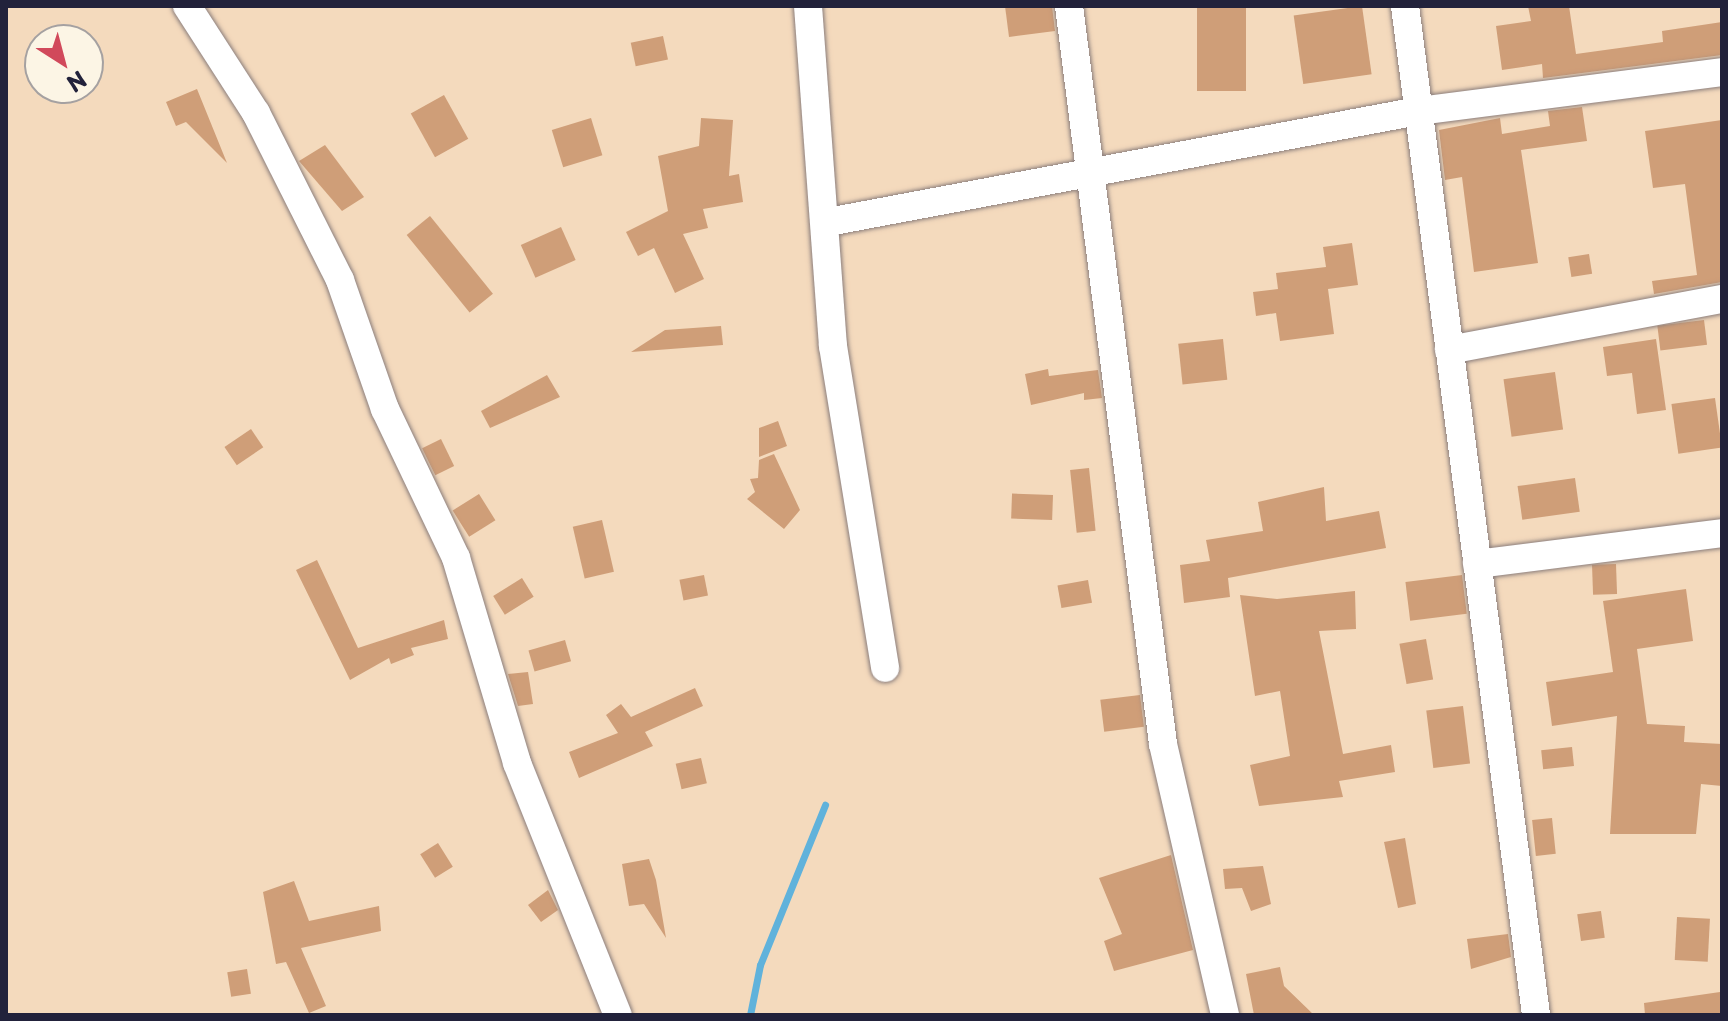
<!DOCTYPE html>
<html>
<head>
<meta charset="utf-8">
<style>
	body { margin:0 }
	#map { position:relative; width:1728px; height:1021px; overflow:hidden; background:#f4dabd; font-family:"Playpen Sans",sans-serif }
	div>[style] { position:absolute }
	.stream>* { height:7px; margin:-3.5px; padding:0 3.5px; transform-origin:3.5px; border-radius:3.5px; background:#60b2db }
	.building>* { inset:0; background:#cf9e78; transform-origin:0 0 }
	.roads { filter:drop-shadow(0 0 2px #8b7e7c) drop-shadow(0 0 2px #8b7e7c) }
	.minor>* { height:28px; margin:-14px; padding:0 14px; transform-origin:14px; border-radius:14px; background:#fff }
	span { translate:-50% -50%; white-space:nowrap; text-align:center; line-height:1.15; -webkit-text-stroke:6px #fcf5e5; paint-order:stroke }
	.frame { position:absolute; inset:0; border:8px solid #22223b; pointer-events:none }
	.north { position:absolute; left:24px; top:24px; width:80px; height:80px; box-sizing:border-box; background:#fcf5e5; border:2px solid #a5a1a1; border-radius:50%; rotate:144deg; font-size:22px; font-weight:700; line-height:32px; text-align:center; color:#22223b }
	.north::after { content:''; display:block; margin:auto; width:28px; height:36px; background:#d1495b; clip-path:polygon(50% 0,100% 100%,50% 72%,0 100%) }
</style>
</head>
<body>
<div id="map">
	<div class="stream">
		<div style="left:750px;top:1015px;width:51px;rotate:-78.7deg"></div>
		<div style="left:760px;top:965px;width:173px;rotate:-67.9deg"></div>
	</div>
	<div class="building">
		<div style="clip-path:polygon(1005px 6px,1052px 6px,1055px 31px,1009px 37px)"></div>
		<div style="left:1197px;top:6px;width:49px;height:85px"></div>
		<div style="left:1362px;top:6px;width:69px;height:69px;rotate:82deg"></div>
		<div style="clip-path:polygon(1528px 6px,1569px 6px,1576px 54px,1663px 42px,1662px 31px,1722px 22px,1722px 55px,1543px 78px,1542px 64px,1502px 70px,1496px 26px,1531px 21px)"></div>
		<div style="left:663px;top:36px;width:24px;height:33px;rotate:78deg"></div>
		<div style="clip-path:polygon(197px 89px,227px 163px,186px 122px,176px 126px,166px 102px)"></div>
		<div style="left:444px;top:95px;width:50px;height:38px;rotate:61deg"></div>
		<div style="clip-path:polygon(1582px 107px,1587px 141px,1521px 150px,1538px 263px,1474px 272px,1462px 177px,1445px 180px,1439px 130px,1500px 118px,1502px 134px,1550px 126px,1548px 111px)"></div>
		<div style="left:591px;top:118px;width:39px;height:41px;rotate:73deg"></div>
		<div style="clip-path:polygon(701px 118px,733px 120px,729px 176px,739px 174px,743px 202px,703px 209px,708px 228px,683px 234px,704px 279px,675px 293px,654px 248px,638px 256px,626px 232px,668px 211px,658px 156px,699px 146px)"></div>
		<div style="clip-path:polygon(1722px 120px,1722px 282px,1654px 294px,1652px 281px,1697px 275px,1685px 184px,1653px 188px,1645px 131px)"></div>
		<div style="clip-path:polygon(325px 145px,364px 197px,342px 211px,299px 161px)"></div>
		<div style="left:430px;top:216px;width:100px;height:30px;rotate:51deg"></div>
		<div style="left:561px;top:227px;width:36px;height:44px;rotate:66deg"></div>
		<div style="clip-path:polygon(1352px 243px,1358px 285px,1328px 289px,1334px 334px,1280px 341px,1276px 313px,1256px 316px,1253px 292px,1278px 289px,1276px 273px,1326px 267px,1323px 247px)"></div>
		<div style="left:1589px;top:254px;width:20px;height:21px;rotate:81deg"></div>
		<div style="left:1704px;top:320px;width:25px;height:47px;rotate:83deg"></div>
		<div style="clip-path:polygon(721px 326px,723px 345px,631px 352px,665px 330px)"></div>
		<div style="left:1223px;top:339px;width:41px;height:45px;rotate:84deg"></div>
		<div style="clip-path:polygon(1656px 339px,1666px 410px,1637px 414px,1632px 373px,1607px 376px,1603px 347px)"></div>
		<div style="clip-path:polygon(1048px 369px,1049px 376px,1098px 370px,1102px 398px,1084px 400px,1084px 393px,1031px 405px,1025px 374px)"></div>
		<div style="left:1555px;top:372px;width:58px;height:52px;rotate:82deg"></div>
		<div style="clip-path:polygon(547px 375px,560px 397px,490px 428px,481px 411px)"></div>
		<div style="left:1715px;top:398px;width:50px;height:44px;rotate:82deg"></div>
		<div style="clip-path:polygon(778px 421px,787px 446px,759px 457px,759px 428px)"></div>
		<div style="left:251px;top:429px;width:22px;height:32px;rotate:56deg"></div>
		<div style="left:441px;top:439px;width:30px;height:21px;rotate:64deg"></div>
		<div style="clip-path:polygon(774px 454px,800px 510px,784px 529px,747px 499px,755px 492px,750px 479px,758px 478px,759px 460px)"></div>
		<div style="left:1089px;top:468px;width:63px;height:19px;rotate:84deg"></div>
		<div style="left:1575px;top:478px;width:34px;height:58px;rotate:82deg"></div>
		<div style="clip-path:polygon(1324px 487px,1326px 521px,1379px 511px,1386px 548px,1228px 578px,1230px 597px,1184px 603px,1180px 565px,1210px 561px,1206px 540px,1263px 531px,1258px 502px)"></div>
		<div style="left:479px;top:494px;width:31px;height:31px;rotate:58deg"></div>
		<div style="left:1053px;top:495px;width:25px;height:41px;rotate:92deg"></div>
		<div style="left:602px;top:520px;width:53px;height:30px;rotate:77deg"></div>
		<div style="clip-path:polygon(317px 560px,358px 648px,444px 620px,448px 639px,411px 648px,414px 655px,391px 664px,389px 658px,350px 680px,296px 570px)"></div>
		<div style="left:1616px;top:564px;width:30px;height:24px;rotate:88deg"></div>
		<div style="left:704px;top:575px;width:21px;height:25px;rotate:79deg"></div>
		<div style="left:1462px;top:575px;width:39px;height:57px;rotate:83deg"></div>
		<div style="left:522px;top:578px;width:22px;height:34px;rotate:58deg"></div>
		<div style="left:1088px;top:580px;width:23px;height:31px;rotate:80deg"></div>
		<div style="clip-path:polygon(1686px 589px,1693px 641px,1637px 649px,1647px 724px,1685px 726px,1684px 742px,1722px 744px,1722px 786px,1701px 784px,1696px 834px,1610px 834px,1617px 716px,1552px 726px,1546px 682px,1613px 672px,1603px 601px)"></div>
		<div style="clip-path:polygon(1355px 591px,1356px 629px,1319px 631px,1343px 754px,1391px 745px,1395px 772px,1339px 781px,1343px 797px,1259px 806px,1250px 765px,1290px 756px,1280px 691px,1255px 696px,1240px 595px,1277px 599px)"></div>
		<div style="left:1426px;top:639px;width:41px;height:27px;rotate:80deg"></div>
		<div style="left:565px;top:640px;width:22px;height:38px;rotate:74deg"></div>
		<div style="clip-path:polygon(528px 672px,533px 704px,518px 706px,508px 674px)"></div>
		<div style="clip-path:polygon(695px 688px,703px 706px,645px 732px,653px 746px,579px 778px,569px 752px,618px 733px,606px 715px,621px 704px,631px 717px)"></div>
		<div style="left:1140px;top:695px;width:32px;height:40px;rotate:83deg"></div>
		<div style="left:1463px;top:706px;width:58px;height:37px;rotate:83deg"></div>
		<div style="left:1572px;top:747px;width:19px;height:31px;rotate:84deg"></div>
		<div style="left:701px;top:758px;width:26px;height:26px;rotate:77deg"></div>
		<div style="left:1552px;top:818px;width:36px;height:20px;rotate:84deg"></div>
		<div style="clip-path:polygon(1405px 838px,1416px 904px,1398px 908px,1384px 842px)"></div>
		<div style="left:438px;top:843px;width:28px;height:21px;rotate:58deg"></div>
		<div style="clip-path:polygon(1171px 855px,1193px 950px,1114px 971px,1104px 941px,1122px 934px,1099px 878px)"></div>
		<div style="clip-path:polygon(649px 859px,656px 880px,666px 938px,644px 904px,629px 906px,622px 864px)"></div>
		<div style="clip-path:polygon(1263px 866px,1271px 904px,1251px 911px,1242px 888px,1225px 889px,1223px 869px)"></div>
		<div style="clip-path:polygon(294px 881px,309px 921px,379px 906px,381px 931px,301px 948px,326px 1006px,309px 1013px,286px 962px,276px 964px,263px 892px)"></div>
		<div style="clip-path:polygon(548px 890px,558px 910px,541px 922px,528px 905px)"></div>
		<div style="left:1601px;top:911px;width:27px;height:24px;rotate:82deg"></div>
		<div style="left:1677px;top:917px;width:33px;height:43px;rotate:3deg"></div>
		<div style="clip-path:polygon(1508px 934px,1511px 957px,1471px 969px,1467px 939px)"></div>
		<div style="clip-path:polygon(1280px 967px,1284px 986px,1314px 1015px,1254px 1015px,1246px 974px)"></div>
		<div style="left:247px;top:969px;width:25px;height:20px;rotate:81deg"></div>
		<div style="clip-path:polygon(1720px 992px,1722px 1015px,1645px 1015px,1644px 1003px)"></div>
	</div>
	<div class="roads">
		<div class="minor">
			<div style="left:187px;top:6px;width:127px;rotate:57.2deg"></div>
			<div style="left:256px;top:113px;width:187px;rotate:63.3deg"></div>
			<div style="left:340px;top:280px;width:137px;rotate:70.8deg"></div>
			<div style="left:385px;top:409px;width:165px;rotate:64.5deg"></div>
			<div style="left:456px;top:558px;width:214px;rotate:73.4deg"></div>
			<div style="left:517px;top:763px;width:271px;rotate:68.2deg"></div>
			<div style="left:808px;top:6px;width:341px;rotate:85.8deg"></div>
			<div style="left:833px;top:346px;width:326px;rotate:80.8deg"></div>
			<div style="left:1069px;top:6px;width:744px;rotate:82.74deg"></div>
			<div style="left:1163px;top:744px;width:278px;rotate:77.1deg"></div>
			<div style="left:1405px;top:6px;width:1017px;rotate:82.6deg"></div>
			<div style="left:828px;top:222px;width:600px;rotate:-10.65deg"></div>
			<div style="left:1418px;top:111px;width:306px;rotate:-7.3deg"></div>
			<div style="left:1449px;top:350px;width:278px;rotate:-10.6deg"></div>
			<div style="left:1477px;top:564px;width:247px;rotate:-7.2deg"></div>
		</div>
	</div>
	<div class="frame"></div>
	<div class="north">N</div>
</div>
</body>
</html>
